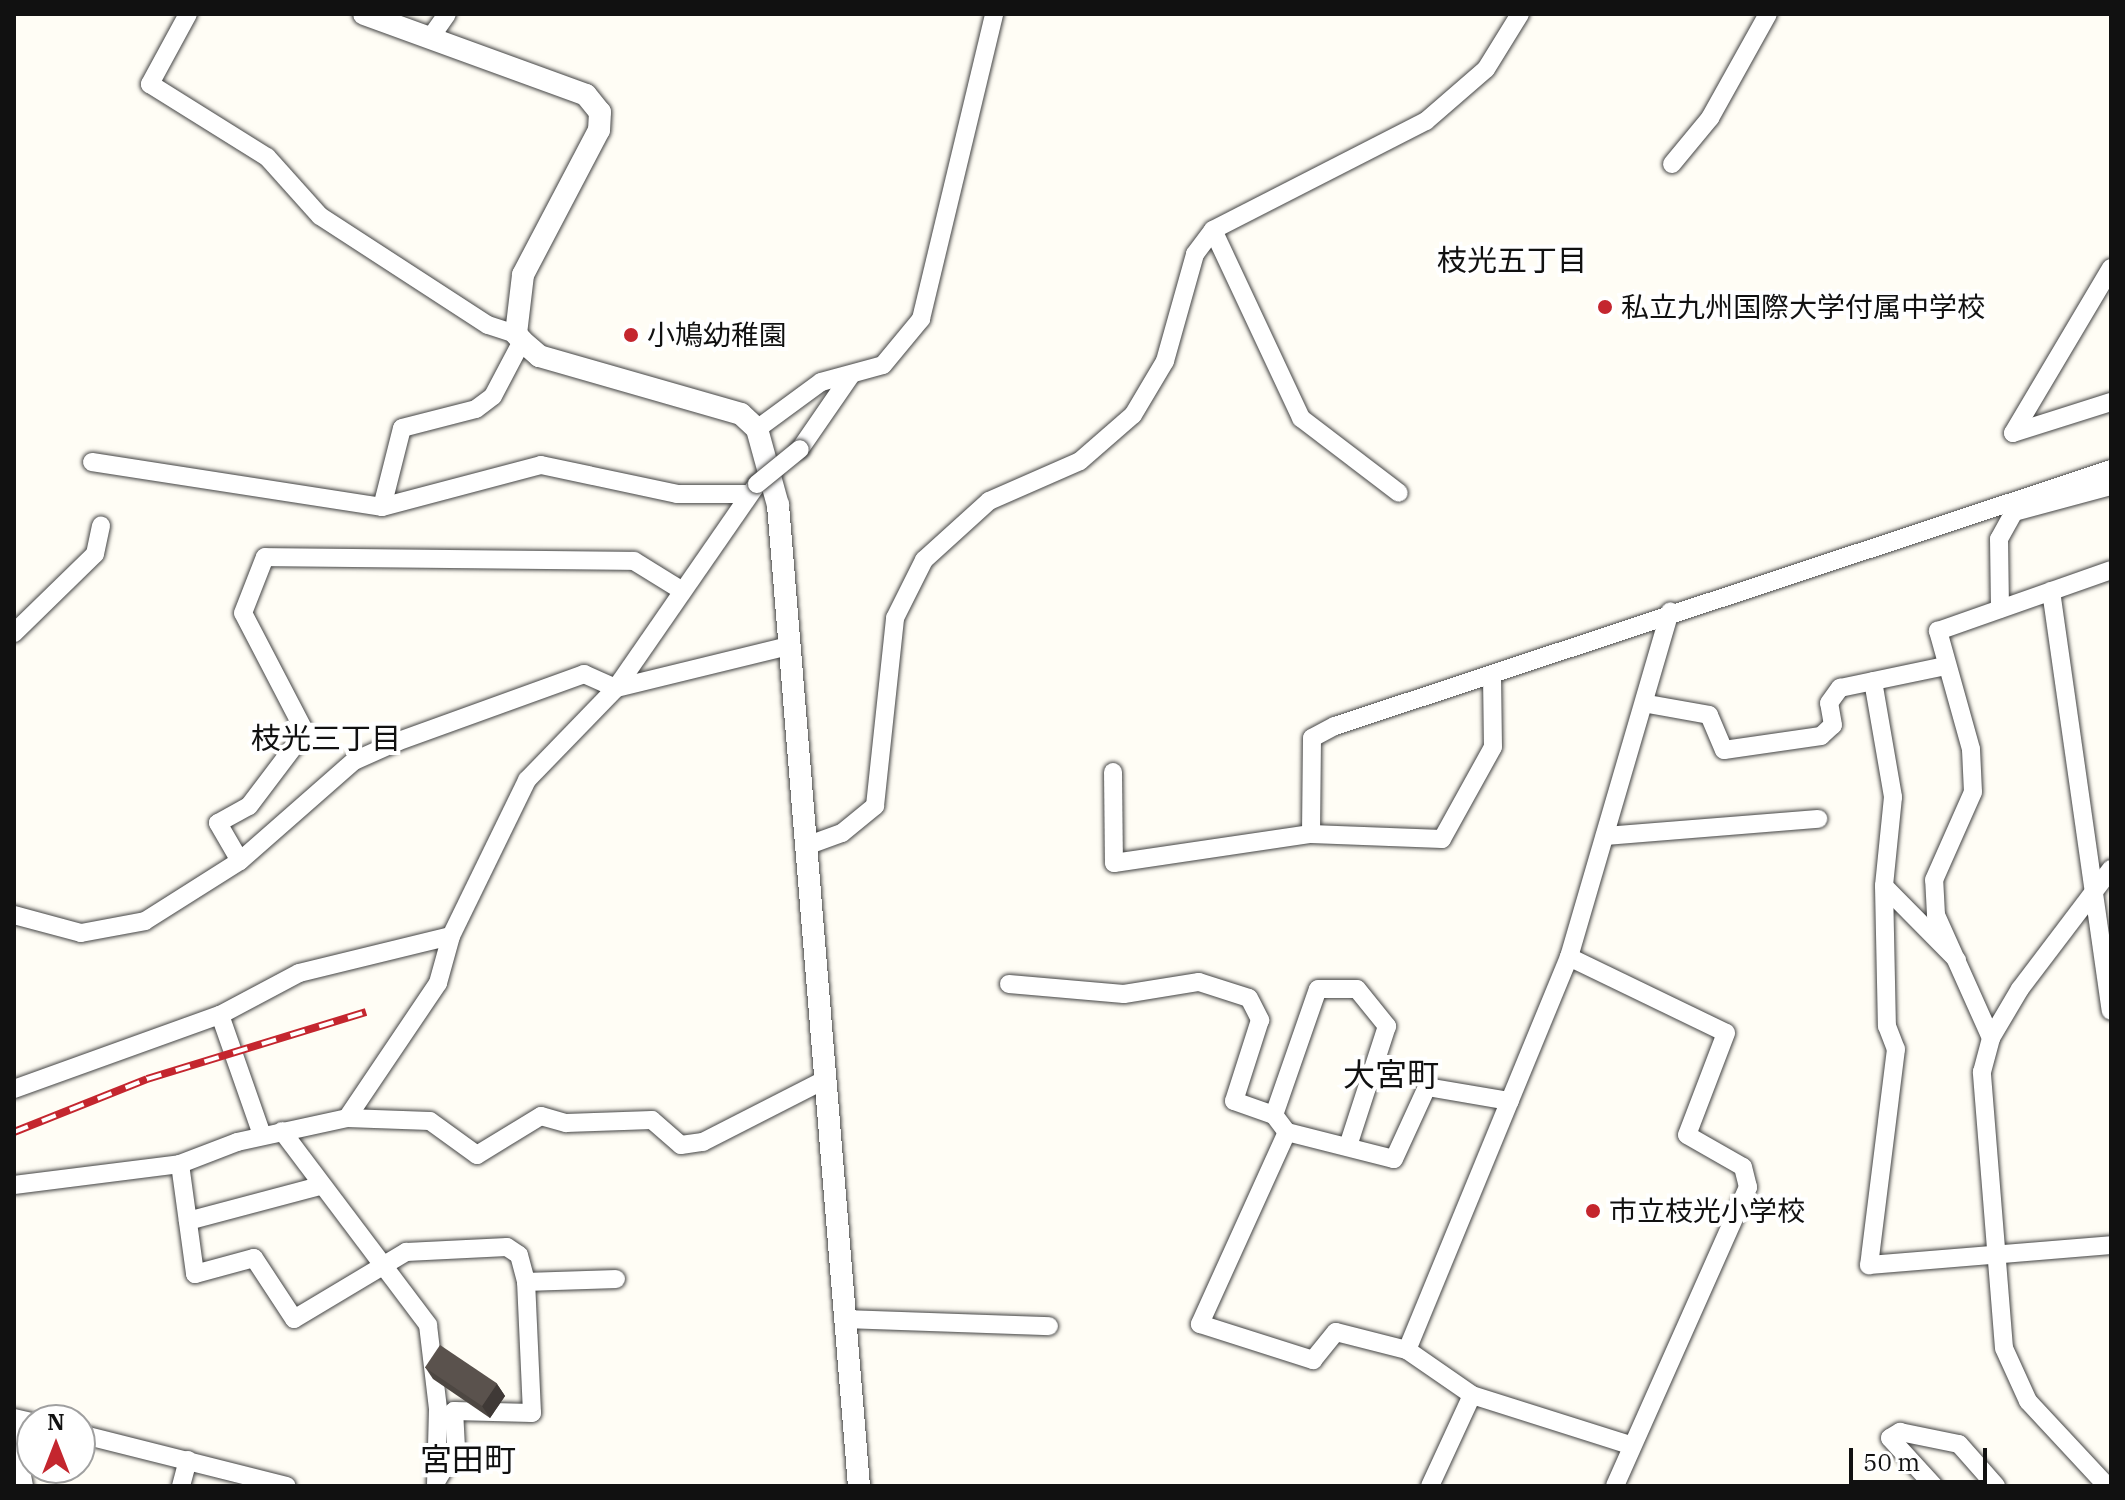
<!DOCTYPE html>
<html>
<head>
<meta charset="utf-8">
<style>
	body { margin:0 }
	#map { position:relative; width:2125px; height:1500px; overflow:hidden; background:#fffdf5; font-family:"IBM Plex Serif","Noto Sans JP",serif }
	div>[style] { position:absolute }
	.roads { filter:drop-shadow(0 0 2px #444) drop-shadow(0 0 2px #444) }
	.minor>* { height:18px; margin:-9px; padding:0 9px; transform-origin:9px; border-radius:9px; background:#fff }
	.tertiary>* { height:22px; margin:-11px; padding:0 11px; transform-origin:11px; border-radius:11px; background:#fff }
	.rail>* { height:8px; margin-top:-4px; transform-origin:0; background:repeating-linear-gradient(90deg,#fff 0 15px,#c4262e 0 30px); box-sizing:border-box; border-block:2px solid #c4262e }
	.bridges { filter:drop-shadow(0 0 2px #444) drop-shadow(0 0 2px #444) }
	.minor-bridge>* { height:18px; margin:-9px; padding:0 9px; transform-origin:9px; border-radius:9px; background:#fff }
	.wall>* { inset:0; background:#4d4742 }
	.shaded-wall>* { inset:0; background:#3f3936 }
	.building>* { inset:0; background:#5a524d; transform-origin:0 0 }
	.dots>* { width:22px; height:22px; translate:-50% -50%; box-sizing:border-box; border:4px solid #fff; border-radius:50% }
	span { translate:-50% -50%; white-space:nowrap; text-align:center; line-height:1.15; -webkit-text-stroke:8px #fff; paint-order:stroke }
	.poi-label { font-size:28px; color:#111 }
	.left { translate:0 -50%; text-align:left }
	.neighbourhood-label { font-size:30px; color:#111 }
	.quarter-label { font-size:32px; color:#111 }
	.frame { position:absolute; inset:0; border:16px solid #111; pointer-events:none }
	.north { position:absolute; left:16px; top:1404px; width:80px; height:80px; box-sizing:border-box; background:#fff; border:2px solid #a0a0a0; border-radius:50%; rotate:0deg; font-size:22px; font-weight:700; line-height:32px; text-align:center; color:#111 }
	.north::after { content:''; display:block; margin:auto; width:28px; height:36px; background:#c4262e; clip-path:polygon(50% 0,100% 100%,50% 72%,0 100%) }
	.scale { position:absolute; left:1849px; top:1448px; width:138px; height:36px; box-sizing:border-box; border:4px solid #111; border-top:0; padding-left:10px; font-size:24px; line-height:28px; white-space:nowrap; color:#111; -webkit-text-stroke:6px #fff; paint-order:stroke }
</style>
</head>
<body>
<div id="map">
	<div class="roads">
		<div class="minor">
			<div style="left:188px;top:14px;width:80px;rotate:118.5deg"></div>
			<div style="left:150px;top:84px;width:138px;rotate:32deg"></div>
			<div style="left:267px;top:157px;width:79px;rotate:48.1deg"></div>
			<div style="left:320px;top:216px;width:200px;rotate:33deg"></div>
			<div style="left:488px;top:325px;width:29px;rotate:18deg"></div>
			<div style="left:433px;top:34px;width:24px;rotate:-55deg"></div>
			<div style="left:1672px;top:164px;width:60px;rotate:-50.4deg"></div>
			<div style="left:1710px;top:118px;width:119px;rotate:-60.9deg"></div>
			<div style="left:1213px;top:230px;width:208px;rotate:64.9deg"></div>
			<div style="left:1301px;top:418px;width:123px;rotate:37.4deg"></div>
			<div style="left:757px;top:429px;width:79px;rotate:-36.3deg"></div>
			<div style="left:821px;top:382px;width:64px;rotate:-15.3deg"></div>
			<div style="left:883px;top:365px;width:60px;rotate:-50.4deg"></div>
			<div style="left:921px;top:319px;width:314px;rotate:-76.5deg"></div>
			<div style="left:2013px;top:433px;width:192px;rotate:-59.3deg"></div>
			<div style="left:2013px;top:433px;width:103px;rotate:-17.6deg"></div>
			<div style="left:800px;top:449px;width:90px;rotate:-55.4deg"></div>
			<div style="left:92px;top:462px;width:293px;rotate:8.8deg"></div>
			<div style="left:382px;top:507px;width:164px;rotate:-14.8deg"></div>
			<div style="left:541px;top:465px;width:139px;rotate:12deg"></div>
			<div style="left:677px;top:494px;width:68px"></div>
			<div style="left:382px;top:507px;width:81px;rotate:-75.8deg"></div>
			<div style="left:402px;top:428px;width:76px;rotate:-14.4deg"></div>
			<div style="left:476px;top:409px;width:21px;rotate:-37deg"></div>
			<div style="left:493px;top:396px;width:62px;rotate:-62.2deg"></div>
			<div style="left:2051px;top:591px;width:424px;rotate:81.9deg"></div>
			<div style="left:2000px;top:609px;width:70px;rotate:-90.8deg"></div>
			<div style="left:1999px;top:539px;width:31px;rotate:-61deg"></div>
			<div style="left:2014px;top:512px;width:100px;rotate:-15deg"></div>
			<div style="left:14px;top:633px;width:113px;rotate:-44.3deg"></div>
			<div style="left:95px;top:554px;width:29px;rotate:-78deg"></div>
			<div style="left:1873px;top:681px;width:118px;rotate:80.2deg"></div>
			<div style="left:1893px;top:797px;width:89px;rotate:95.8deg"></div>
			<div style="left:1648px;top:704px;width:62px;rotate:10.2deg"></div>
			<div style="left:1709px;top:715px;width:38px;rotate:67deg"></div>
			<div style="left:1724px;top:750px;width:98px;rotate:-8.2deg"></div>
			<div style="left:1821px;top:736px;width:16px;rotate:-43deg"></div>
			<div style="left:1833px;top:725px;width:22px;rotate:-100deg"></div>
			<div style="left:1829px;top:703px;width:19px;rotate:-54deg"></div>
			<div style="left:1840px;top:688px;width:107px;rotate:-11.8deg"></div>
			<div style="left:1113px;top:772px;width:91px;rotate:89.4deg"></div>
			<div style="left:1114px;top:863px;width:199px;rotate:-8.4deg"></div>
			<div style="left:1311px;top:834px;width:131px;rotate:2.2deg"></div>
			<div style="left:1442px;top:839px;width:105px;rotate:-61deg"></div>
			<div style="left:1493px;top:747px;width:68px;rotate:-90.8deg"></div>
			<div style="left:1311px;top:834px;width:96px;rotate:-89.4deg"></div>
			<div style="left:1312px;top:738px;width:26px;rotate:-28deg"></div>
			<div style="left:1335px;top:726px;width:817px;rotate:-18.32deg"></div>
			<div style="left:1605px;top:836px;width:214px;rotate:-4.6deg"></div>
			<div style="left:806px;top:846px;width:38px;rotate:-20deg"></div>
			<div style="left:842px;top:833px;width:43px;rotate:-39.3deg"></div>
			<div style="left:875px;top:806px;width:189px;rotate:-83.9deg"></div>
			<div style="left:895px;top:618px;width:65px;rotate:-63.4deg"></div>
			<div style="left:924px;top:560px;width:88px;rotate:-42.2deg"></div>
			<div style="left:989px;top:501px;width:99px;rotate:-23.7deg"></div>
			<div style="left:1080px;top:461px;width:70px;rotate:-41deg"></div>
			<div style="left:1133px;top:415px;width:63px;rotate:-59.3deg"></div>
			<div style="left:1165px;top:361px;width:111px;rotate:-74.3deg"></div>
			<div style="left:1195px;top:254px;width:30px;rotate:-53deg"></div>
			<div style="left:1213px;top:230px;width:239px;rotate:-27.1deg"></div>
			<div style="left:1426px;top:121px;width:79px;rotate:-40.9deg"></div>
			<div style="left:1486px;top:69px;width:65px;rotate:-58.3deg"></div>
			<div style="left:240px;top:861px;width:44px;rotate:-120.1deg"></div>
			<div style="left:218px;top:823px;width:35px;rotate:-29deg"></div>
			<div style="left:249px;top:806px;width:93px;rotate:-52.9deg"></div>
			<div style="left:305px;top:732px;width:134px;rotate:-117.5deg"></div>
			<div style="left:243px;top:613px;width:60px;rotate:-68.6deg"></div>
			<div style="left:265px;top:557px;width:369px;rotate:0.6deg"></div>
			<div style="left:634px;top:561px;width:55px;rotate:31.7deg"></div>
			<div style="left:14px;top:915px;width:69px;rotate:15deg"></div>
			<div style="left:81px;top:933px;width:65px;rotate:-10.6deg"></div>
			<div style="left:145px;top:921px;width:112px;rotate:-32.3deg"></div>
			<div style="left:240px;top:861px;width:152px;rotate:-41.3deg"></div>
			<div style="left:354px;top:761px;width:49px;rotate:-24deg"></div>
			<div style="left:399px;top:741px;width:197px;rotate:-19.9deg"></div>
			<div style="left:584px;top:674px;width:35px;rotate:24deg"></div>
			<div style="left:616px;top:688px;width:177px;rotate:-13.7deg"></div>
			<div style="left:1569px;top:957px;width:174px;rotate:25.8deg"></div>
			<div style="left:1726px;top:1033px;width:109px;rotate:110.9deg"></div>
			<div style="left:1687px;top:1135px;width:64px;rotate:29.7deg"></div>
			<div style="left:1743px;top:1167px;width:21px;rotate:76deg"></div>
			<div style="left:1748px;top:1187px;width:327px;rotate:114deg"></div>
			<div style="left:1957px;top:960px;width:104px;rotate:-134.6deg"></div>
			<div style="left:1884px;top:886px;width:140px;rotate:88.8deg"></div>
			<div style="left:1887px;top:1026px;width:25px;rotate:69deg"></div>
			<div style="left:1896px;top:1049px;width:218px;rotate:97.1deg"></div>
			<div style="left:1869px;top:1265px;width:243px;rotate:-4.7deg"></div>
			<div style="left:1009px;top:984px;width:115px;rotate:5deg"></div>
			<div style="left:1124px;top:994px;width:76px;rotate:-9.1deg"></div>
			<div style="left:1199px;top:982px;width:52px;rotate:17.7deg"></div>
			<div style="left:1249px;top:998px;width:25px;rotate:63deg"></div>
			<div style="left:1260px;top:1020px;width:85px;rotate:107.8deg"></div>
			<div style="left:1234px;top:1101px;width:42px;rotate:19.3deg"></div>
			<div style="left:1274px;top:1115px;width:21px;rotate:53deg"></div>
			<div style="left:1287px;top:1132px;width:110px;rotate:14.2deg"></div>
			<div style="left:1394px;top:1159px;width:79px;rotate:-65.4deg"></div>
			<div style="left:1427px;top:1087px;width:84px;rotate:9.6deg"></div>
			<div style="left:220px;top:1015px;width:127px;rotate:70.7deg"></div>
			<div style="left:1991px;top:1038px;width:135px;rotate:-114.1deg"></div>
			<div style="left:1936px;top:915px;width:35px;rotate:-93deg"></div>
			<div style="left:1934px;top:880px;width:96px;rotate:-66.1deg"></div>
			<div style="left:1973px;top:792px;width:43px;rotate:-92.7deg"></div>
			<div style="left:1971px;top:749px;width:123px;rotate:-105.6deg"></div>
			<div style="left:1938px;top:631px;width:183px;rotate:-19.4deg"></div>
			<div style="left:14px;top:1089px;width:219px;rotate:-19.8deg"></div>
			<div style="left:220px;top:1015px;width:89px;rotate:-28deg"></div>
			<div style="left:299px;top:973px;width:156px;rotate:-13.7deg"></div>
			<div style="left:1274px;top:1115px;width:133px;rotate:-70.8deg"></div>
			<div style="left:1318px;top:989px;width:39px"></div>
			<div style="left:1357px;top:989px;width:48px;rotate:51deg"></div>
			<div style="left:1387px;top:1026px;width:123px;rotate:108deg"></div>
			<div style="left:347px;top:1118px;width:163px;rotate:-56deg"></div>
			<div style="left:438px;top:983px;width:49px;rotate:-74.5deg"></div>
			<div style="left:451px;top:936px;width:174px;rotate:-64deg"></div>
			<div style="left:527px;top:780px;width:128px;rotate:-45.9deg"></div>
			<div style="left:616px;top:688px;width:248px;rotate:-55.3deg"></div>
			<div style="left:282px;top:1131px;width:243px;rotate:53deg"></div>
			<div style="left:428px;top:1325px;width:85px;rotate:83.2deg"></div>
			<div style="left:438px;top:1409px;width:77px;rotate:91.5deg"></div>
			<div style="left:1287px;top:1132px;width:211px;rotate:114.4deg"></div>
			<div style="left:1200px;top:1324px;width:119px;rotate:17.7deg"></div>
			<div style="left:1313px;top:1360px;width:36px;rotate:-51deg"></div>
			<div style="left:1336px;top:1332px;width:73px;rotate:14.2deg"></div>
			<div style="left:1407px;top:1350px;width:79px;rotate:34.7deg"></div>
			<div style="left:1472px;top:1395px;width:166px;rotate:17.6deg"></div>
			<div style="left:180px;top:1164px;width:111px;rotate:82.2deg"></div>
			<div style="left:195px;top:1274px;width:61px;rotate:-15.2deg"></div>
			<div style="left:254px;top:1258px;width:73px;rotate:56.7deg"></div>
			<div style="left:294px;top:1319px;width:131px;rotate:-30.9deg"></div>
			<div style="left:406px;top:1252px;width:101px;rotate:-2.8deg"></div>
			<div style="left:507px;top:1247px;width:14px;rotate:34deg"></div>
			<div style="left:519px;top:1255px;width:28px;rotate:75deg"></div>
			<div style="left:14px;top:1185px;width:167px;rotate:-7.2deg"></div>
			<div style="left:180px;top:1164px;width:61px;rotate:-21.1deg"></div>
			<div style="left:237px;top:1142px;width:113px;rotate:-12.3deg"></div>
			<div style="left:347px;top:1118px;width:83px;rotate:2.1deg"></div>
			<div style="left:430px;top:1121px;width:58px;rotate:35.9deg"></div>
			<div style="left:477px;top:1155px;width:75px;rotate:-31.4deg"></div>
			<div style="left:541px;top:1116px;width:26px;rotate:16deg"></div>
			<div style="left:566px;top:1123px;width:86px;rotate:-2deg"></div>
			<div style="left:652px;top:1120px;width:38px;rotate:41deg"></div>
			<div style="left:681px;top:1145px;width:22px;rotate:-8deg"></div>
			<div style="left:703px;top:1142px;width:136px;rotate:-27.1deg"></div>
			<div style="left:188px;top:1221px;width:137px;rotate:-14.9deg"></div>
			<div style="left:846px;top:1319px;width:203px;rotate:2deg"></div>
			<div style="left:1407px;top:1350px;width:425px;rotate:-67.6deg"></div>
			<div style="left:1569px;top:957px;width:360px;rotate:-73.7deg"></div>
			<div style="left:14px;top:1418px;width:18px;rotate:13deg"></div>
			<div style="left:14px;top:1433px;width:54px;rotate:79.3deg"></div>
			<div style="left:80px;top:1434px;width:213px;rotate:14.1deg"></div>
			<div style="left:437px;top:1480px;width:37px;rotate:-59deg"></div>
			<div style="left:456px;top:1448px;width:37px;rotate:-93deg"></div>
			<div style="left:454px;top:1411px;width:78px;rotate:1.5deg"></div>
			<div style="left:532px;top:1413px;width:131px;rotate:-92.6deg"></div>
			<div style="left:526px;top:1282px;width:90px;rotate:-1.9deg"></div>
			<div style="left:181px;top:1486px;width:27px;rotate:-75deg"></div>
			<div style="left:1430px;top:1486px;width:100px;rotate:-65.2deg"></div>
			<div style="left:1934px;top:1486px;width:65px;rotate:-132.5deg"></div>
			<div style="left:1890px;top:1438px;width:12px;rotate:-31deg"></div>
			<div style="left:1900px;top:1432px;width:60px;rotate:11.5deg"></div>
			<div style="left:1959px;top:1444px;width:56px;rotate:48.6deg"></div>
			<div style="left:2107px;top:1486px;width:116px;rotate:-132.9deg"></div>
			<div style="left:2028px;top:1401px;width:58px;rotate:-114.4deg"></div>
			<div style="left:2004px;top:1348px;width:277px;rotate:-94.6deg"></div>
			<div style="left:1982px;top:1072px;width:35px;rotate:-75deg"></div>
			<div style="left:1991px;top:1038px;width:57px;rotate:-59.4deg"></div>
			<div style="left:2020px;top:989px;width:151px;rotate:-52.8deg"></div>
		</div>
		<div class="tertiary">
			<div style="left:364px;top:14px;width:236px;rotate:20deg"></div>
			<div style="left:586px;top:95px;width:22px;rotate:51deg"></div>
			<div style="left:600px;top:112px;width:18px;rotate:93deg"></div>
			<div style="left:599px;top:130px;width:164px;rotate:117.7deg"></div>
			<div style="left:523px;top:275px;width:59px;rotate:96.8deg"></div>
			<div style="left:516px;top:334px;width:9px;rotate:49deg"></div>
			<div style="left:522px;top:341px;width:23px;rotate:41deg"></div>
			<div style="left:539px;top:356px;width:210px;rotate:16deg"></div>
			<div style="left:741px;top:414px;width:22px;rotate:43deg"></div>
			<div style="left:757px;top:429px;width:79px;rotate:74.6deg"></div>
			<div style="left:778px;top:505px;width:984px;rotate:85.28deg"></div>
		</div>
	</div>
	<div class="rail">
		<div style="left:14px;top:1132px;width:143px;rotate:-21.7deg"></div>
		<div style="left:147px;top:1079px;width:229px;rotate:-17deg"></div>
	</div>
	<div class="bridges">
		<div class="minor-bridge">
			<div style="left:757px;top:484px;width:55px;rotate:-39.1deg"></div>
		</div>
	</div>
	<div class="wall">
		<div style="clip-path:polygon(425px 1367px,497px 1384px,505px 1396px,490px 1418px,433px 1379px)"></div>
	</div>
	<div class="shaded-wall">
		<div style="clip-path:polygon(497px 1384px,505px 1396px,490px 1418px,482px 1406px)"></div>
	</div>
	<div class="building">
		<div style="left:440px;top:1345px;width:69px;height:27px;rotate:34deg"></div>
	</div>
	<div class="dots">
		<div style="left:1605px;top:307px;background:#c4262e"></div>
		<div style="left:631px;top:335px;background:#c4262e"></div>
		<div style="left:1593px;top:1211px;background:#c4262e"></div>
	</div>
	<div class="poi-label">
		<span class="left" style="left:1621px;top:307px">私立九州国際大学付属中学校</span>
		<span class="left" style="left:647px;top:335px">小鳩幼稚園</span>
		<span class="left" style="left:1609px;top:1211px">市立枝光小学校</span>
	</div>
	<div class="neighbourhood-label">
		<span style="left:1512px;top:260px">枝光五丁目</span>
		<span style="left:326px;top:738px">枝光三丁目</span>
	</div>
	<div class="quarter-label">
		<span style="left:1391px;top:1074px">大宮町</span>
		<span style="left:468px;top:1459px">宮田町</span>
	</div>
	<div class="frame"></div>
	<div class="north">N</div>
	<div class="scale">50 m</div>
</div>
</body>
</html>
